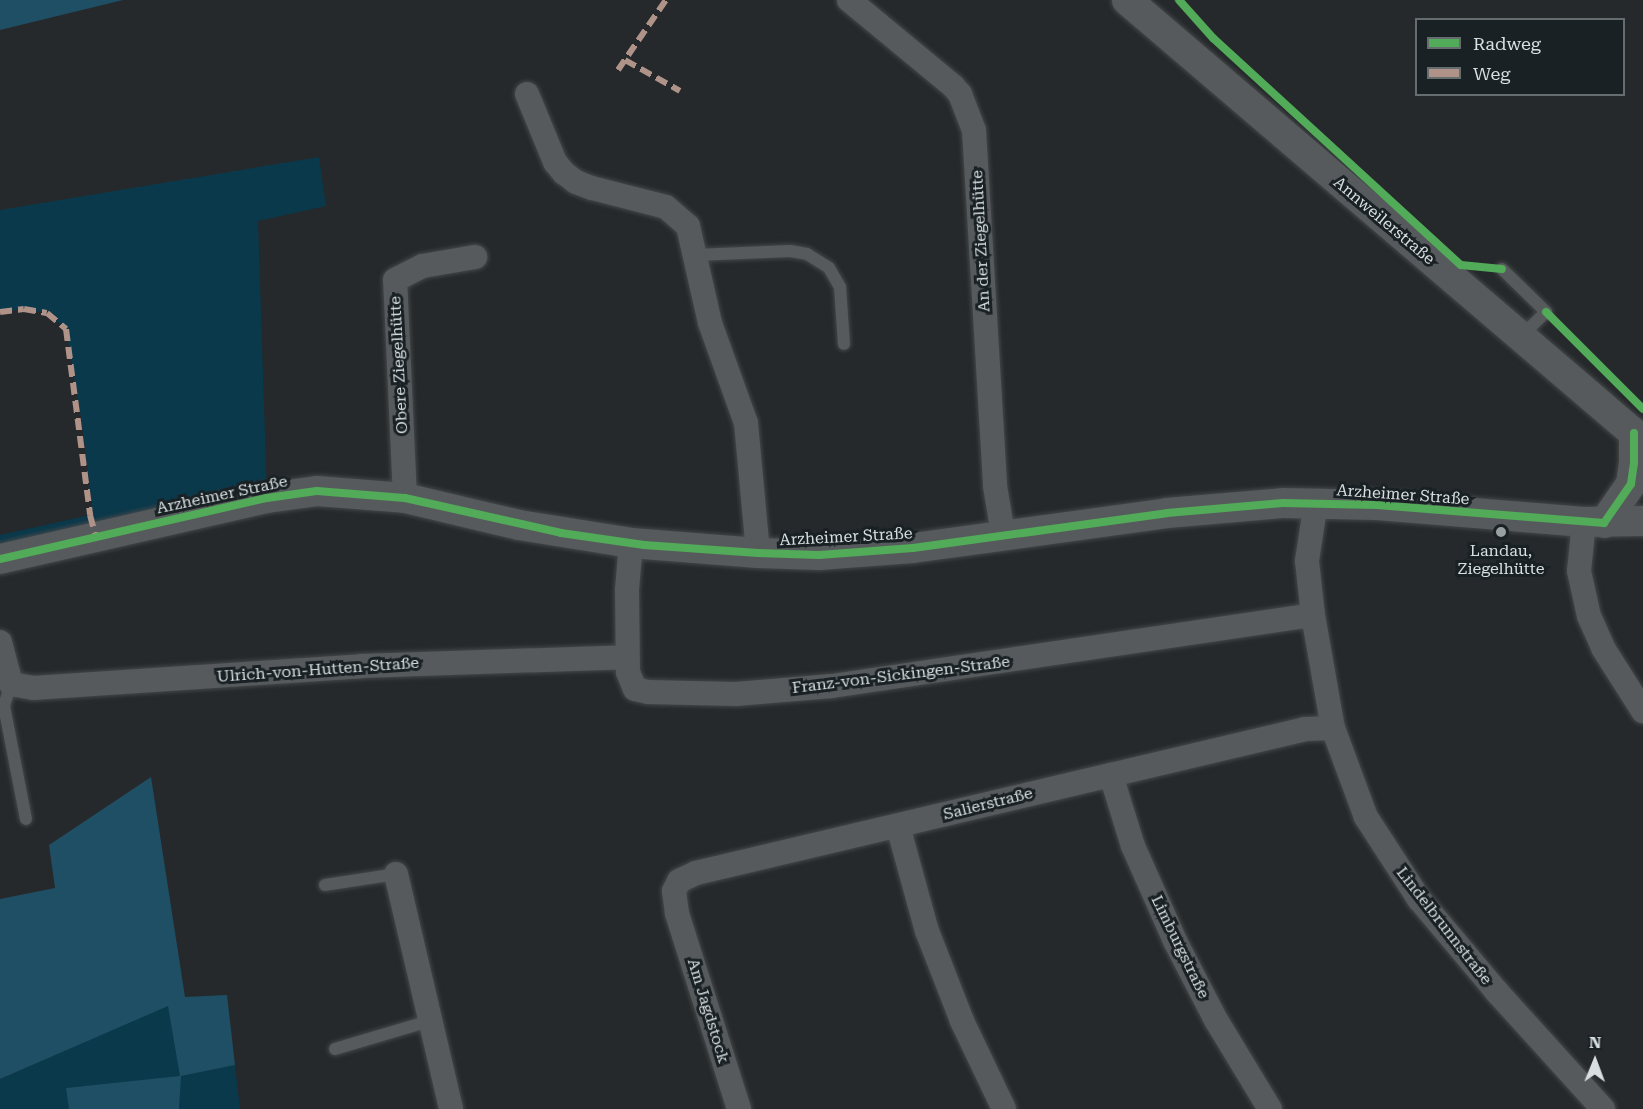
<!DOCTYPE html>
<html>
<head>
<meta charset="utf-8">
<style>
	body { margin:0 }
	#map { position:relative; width:1643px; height:1109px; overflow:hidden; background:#26292b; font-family:"Roboto Serif",serif }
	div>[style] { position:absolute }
	.green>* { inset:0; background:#0a394b }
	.forest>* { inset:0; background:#1e4f64 }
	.roads { filter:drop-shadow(0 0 2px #434749) drop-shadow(0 0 2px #434749) }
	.service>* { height:12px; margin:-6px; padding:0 6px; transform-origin:6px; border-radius:6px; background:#575a5c }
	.minor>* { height:24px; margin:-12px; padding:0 12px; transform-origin:12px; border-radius:12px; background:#575a5c }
	.tertiary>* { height:30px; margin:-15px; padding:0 15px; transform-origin:15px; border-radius:15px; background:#575a5c }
	.quiet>* { height:6px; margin-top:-3px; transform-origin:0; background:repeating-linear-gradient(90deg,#af9288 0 12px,transparent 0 18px) }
	.cycleway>* { height:8px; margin:-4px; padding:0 4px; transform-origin:4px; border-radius:4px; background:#51ab58 }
	.dots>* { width:16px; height:16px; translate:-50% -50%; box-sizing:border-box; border:3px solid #192124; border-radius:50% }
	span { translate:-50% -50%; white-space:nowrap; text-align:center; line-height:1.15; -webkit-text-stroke:6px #192124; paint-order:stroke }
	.street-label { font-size:16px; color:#d9dee0 }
	.poi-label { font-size:16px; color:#d9dee0 }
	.legend { position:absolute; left:1415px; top:18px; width:210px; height:78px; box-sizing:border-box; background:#192124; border:2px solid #666d6f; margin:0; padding:8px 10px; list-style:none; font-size:18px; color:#d9dee0 }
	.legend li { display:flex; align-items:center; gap:12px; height:30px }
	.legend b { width:30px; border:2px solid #666d6f }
	.north { position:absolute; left:1565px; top:1031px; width:60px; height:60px; -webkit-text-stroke:4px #192124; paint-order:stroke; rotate:1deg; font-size:16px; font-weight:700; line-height:24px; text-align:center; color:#d9dee0 }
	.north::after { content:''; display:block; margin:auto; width:21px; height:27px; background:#d9dee0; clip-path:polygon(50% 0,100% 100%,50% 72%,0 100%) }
</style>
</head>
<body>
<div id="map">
	<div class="green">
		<div style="clip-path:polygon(319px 157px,326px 206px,258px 221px,267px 498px,0 559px,0 535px,90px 515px,95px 530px,82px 424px,66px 329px,47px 313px,24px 309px,0 312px,0 210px)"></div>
		<div style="clip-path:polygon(168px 1005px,181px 1076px,235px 1065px,240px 1109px,179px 1109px,180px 1077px,67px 1088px,69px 1109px,0 1109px,0 1079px)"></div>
	</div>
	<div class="forest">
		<div style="clip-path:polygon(0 0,123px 0,0 30px)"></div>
		<div style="clip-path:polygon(151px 777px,185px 997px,227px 995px,235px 1065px,181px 1076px,179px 1109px,69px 1109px,66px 1088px,180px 1076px,168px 1006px,0 1079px,0 899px,55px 888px,49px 845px)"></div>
	</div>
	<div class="roads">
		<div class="service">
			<div style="left:696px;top:255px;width:94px;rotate:-2.4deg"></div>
			<div style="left:790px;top:251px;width:17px;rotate:10deg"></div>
			<div style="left:807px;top:254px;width:26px;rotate:32deg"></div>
			<div style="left:829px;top:268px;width:22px;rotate:60deg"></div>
			<div style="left:840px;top:287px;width:57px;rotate:86deg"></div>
			<div style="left:1502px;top:269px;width:62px;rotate:44.3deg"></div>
			<div style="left:1546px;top:312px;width:35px;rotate:136deg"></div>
			<div style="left:11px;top:684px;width:23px;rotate:108deg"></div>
			<div style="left:4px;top:706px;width:115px;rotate:79deg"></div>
			<div style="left:325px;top:885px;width:72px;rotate:-8.8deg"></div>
			<div style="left:335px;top:1049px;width:101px;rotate:-16.6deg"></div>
		</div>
		<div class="minor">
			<div style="left:849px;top:0;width:135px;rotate:39.6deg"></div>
			<div style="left:953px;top:86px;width:11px;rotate:49deg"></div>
			<div style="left:960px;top:94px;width:39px;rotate:69deg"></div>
			<div style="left:974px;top:130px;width:357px;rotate:86.6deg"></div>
			<div style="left:995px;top:486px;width:49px;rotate:80.5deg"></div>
			<div style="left:527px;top:94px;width:74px;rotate:67.6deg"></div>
			<div style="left:555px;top:162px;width:14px;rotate:51deg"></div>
			<div style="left:564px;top:173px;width:15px;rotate:37deg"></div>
			<div style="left:576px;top:182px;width:17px;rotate:21deg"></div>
			<div style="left:592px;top:188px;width:76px;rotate:14.4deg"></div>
			<div style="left:666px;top:207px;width:29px;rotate:41deg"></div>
			<div style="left:688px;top:226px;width:99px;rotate:77.2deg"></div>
			<div style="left:710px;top:323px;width:106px;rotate:70.2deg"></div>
			<div style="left:746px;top:423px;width:131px;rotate:84.7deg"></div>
			<div style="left:405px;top:498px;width:218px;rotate:-92.6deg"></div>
			<div style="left:395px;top:280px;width:31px;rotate:-27deg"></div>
			<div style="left:423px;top:266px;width:53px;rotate:-9.8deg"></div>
			<div style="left:1316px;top:502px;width:60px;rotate:98.7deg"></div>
			<div style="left:1307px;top:561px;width:54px;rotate:83.7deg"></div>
			<div style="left:1313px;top:615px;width:115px;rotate:80deg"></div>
			<div style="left:1333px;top:728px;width:95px;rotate:69.7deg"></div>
			<div style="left:1366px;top:817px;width:98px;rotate:57.1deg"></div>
			<div style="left:1419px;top:899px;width:121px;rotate:50deg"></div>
			<div style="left:1497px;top:992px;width:158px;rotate:47.8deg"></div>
			<div style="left:1584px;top:522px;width:49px;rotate:95.8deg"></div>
			<div style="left:1579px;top:571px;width:46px;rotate:77.5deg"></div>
			<div style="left:1589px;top:616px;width:35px;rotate:66deg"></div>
			<div style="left:1603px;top:648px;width:75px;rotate:57.6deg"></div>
			<div style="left:631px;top:543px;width:47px;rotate:94.9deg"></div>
			<div style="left:627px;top:590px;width:82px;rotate:89.3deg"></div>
			<div style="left:628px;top:672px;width:18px;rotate:68deg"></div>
			<div style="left:635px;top:689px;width:13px;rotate:13deg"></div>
			<div style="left:648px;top:692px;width:88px;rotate:1.3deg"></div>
			<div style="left:736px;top:694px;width:96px;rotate:-4.8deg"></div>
			<div style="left:832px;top:686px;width:486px;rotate:-8.4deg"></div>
			<div style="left:0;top:642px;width:43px;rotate:75.3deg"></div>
			<div style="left:11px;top:684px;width:22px;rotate:10deg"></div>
			<div style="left:33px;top:688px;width:329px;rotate:-3.8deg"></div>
			<div style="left:361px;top:666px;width:265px;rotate:-1.9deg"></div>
			<div style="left:1111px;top:775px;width:74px;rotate:72.8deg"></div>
			<div style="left:1133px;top:846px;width:104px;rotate:66.1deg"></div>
			<div style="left:1175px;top:941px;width:89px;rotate:62.6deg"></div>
			<div style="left:1216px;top:1020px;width:104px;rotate:58.8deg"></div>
			<div style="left:898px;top:826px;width:109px;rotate:74.6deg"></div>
			<div style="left:927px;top:931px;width:97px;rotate:68.7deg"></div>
			<div style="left:962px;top:1021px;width:98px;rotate:64.5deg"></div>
			<div style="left:396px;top:874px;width:241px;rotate:76.8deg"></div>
			<div style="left:739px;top:1109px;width:206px;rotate:-107.6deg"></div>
			<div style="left:677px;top:913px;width:22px;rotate:-98deg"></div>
			<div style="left:674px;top:891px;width:11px;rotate:-63deg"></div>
			<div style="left:679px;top:881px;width:19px;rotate:-25deg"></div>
			<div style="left:696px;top:873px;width:426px;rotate:-13.3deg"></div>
			<div style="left:1111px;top:775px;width:199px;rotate:-13.3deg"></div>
			<div style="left:1305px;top:729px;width:28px;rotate:-2deg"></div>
		</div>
		<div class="tertiary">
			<div style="left:1127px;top:0;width:679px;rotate:40.52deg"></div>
			<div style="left:1604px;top:523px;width:47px;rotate:-55.3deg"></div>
			<div style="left:1631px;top:484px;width:21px;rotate:-82deg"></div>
			<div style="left:1634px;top:463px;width:30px;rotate:-90deg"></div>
			<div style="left:0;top:559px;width:274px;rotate:-12.9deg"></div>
			<div style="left:267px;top:498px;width:50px;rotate:-8deg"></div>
			<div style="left:317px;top:491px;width:88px;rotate:4.5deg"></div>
			<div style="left:405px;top:498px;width:117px;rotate:13.3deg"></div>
			<div style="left:519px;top:525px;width:113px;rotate:9.1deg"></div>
			<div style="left:631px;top:543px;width:127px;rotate:4.5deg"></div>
			<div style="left:758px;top:553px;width:61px;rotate:1.9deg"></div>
			<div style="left:819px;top:555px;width:94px;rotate:-4.3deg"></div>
			<div style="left:913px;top:548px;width:256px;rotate:-7.8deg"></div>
			<div style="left:1167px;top:513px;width:116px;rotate:-4.9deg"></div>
			<div style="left:1283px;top:503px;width:94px;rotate:1.2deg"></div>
			<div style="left:1377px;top:505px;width:208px;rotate:4.7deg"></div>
			<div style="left:1584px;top:522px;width:59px;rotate:-1deg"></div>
		</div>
	</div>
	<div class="quiet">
		<div style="left:625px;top:60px;width:63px;rotate:29.4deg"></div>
		<div style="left:618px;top:70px;width:85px;rotate:-55.6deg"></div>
		<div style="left:0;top:312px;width:24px;rotate:-7deg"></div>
		<div style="left:24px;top:309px;width:23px;rotate:10deg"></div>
		<div style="left:47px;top:313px;width:25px;rotate:40deg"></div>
		<div style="left:66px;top:329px;width:188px;rotate:82.6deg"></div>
		<div style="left:90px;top:515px;width:23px;rotate:75deg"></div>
	</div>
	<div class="cycleway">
		<div style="left:1179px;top:0;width:51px;rotate:48.2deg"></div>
		<div style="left:1213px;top:38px;width:336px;rotate:42.5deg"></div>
		<div style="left:1461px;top:265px;width:41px;rotate:5.6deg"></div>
		<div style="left:1546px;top:312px;width:137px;rotate:45deg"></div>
		<div style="left:0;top:559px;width:274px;rotate:-12.9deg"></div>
		<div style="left:267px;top:498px;width:50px;rotate:-8deg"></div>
		<div style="left:317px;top:491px;width:88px;rotate:4.5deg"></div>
		<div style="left:405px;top:498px;width:160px;rotate:12.6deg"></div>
		<div style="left:561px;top:533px;width:84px;rotate:8.2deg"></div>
		<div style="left:644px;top:545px;width:114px;rotate:4deg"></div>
		<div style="left:758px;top:553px;width:61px;rotate:1.9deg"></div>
		<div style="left:819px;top:555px;width:94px;rotate:-4.3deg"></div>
		<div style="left:913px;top:548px;width:256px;rotate:-7.8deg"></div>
		<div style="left:1167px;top:513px;width:116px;rotate:-4.9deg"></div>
		<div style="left:1283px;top:503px;width:94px;rotate:1.2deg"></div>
		<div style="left:1377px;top:505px;width:228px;rotate:4.5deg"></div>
		<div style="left:1604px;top:523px;width:47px;rotate:-55.3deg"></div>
		<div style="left:1631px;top:484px;width:21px;rotate:-82deg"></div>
		<div style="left:1634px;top:463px;width:30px;rotate:-90deg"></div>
	</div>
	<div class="dots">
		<div style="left:1501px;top:532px;background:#9a9fa1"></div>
	</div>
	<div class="street-label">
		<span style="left:1384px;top:221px;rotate:40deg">Annweilerstraße</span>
		<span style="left:981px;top:241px;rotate:-93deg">An der Ziegelhütte</span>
		<span style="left:399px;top:365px;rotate:-93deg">Obere Ziegelhütte</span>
		<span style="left:222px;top:495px;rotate:-12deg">Arzheimer Straße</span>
		<span style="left:1403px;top:495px;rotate:4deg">Arzheimer Straße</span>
		<span style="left:846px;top:537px;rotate:-3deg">Arzheimer Straße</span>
		<span style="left:318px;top:670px;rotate:-4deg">Ulrich-von-Hutten-Straße</span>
		<span style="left:901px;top:675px;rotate:-7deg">Franz-von-Sickingen-Straße</span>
		<span style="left:988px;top:804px;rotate:-14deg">Salierstraße</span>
		<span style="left:1444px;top:926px;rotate:52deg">Lindelbrunnstraße</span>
		<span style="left:1180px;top:947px;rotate:64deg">Limburgstraße</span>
		<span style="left:708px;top:1011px;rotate:73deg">Am Jagdstock</span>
	</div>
	<div class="poi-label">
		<span style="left:1501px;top:560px">Landau,<br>Ziegelhütte</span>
	</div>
	<ul class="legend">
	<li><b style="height:8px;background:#51ab58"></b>Radweg</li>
	<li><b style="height:8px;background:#af9288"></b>Weg</li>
	</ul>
	<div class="north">N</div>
</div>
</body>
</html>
